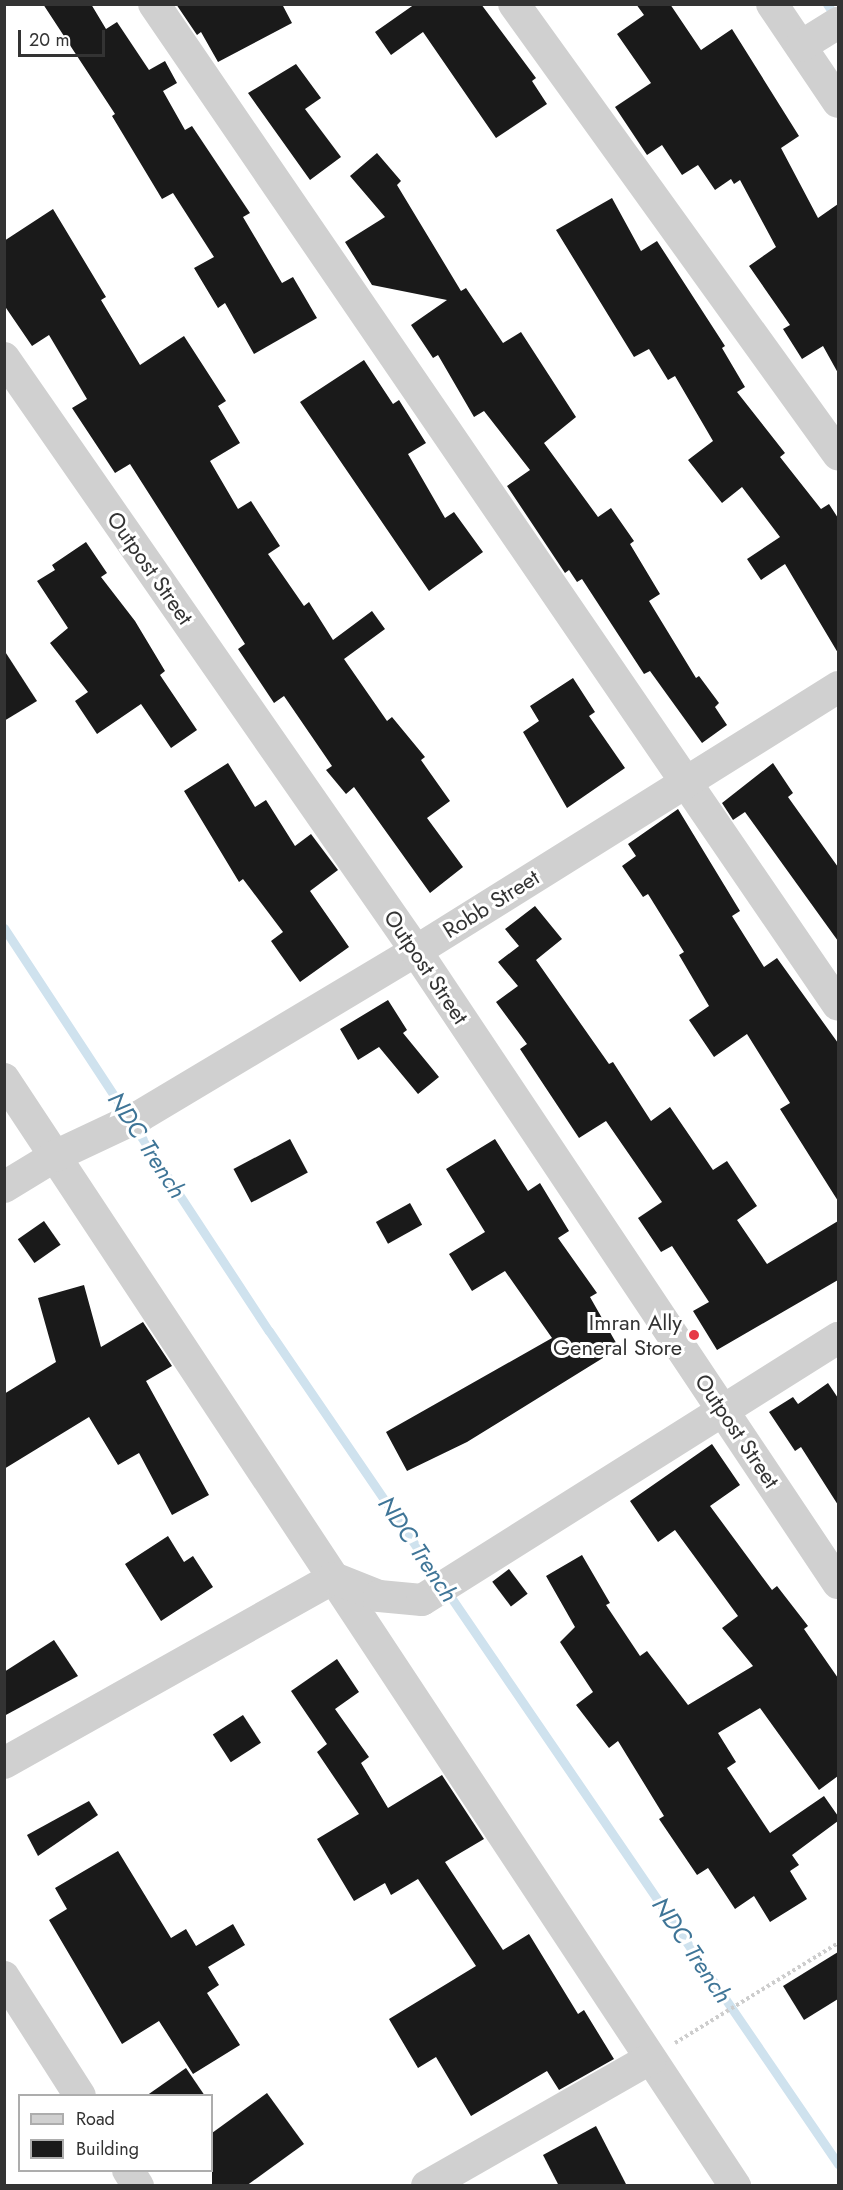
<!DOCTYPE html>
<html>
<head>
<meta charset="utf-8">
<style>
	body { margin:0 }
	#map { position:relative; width:843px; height:2190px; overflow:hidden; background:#fff; font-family:Jost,sans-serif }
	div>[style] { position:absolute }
	.stream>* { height:9px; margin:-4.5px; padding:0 4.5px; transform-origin:4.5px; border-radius:4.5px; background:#cfe2ee }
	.building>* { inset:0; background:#1a1a1a; transform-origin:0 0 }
	.path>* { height:4px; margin-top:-2px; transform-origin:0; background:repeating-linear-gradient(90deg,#cdcdcd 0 3px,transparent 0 6px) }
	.minor>* { height:32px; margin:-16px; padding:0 16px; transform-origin:16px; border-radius:16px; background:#d0d0d0 }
	.dots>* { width:16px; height:16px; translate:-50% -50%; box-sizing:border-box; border:3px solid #fff; border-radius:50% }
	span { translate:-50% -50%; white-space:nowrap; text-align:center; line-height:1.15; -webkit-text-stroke:6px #fff; paint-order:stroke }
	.street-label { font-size:22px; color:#333 }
	.poi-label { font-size:22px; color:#333 }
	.right { translate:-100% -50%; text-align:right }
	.water-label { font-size:24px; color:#3f7597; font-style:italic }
	.frame { position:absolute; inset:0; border:6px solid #333; pointer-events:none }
	.legend { position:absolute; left:18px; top:2094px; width:195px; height:78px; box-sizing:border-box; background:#fff; border:2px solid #adadad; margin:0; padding:8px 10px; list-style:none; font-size:18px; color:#333 }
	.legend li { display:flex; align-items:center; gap:12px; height:30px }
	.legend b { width:30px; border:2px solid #adadad }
	.scale { position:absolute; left:18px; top:30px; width:87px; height:27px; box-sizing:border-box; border:3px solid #333; border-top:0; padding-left:8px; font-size:18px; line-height:21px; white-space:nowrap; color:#333; -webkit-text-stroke:4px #fff; paint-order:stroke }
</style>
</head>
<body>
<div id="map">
	<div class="stream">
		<div style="left:827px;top:4px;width:18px;rotate:56deg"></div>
		<div style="left:4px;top:928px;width:482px;rotate:56.7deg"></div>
		<div style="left:269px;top:1331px;width:1009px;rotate:55.66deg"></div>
	</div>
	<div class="building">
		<div style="clip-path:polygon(43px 4px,91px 4px,106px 29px,117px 22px,149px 70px,165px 61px,177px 83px,163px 91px,185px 130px,192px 126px,250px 213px,243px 217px,282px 283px,293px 277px,317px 318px,254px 354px,225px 303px,218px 308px,194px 268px,214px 257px,173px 193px,162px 199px,112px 116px,115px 114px)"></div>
		<div style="clip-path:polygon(176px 4px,282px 4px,292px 23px,218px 62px,201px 32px,197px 35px)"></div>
		<div style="clip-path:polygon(415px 4px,481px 4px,536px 78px,532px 81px,547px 104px,496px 138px,423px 32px,391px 55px,375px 32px)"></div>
		<div style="clip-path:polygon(636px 4px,670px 4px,701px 50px,732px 29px,799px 136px,781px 148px,818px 218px,838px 204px,838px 373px,823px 346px,802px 359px,783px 329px,790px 325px,749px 266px,776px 247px,740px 180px,734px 184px,731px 179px,715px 190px,698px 165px,682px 175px,662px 145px,647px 155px,615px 107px,651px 83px,617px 34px,644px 15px)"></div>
		<div style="clip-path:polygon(296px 64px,321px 98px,305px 109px,341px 157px,310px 180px,248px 93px)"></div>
		<div style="clip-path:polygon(377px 153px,401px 181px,397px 185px,461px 291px,466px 288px,503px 343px,521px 332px,576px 417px,544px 443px,598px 517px,611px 508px,634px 541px,630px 544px,660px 594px,649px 601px,696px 678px,699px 676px,719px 703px,715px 707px,727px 725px,702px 743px,650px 671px,644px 674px,582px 579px,577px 582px,569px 570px,565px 573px,507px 486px,530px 470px,484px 411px,474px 417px,438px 355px,433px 358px,411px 325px,447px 300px,372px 285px,345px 242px,385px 217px,350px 176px)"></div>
		<div style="clip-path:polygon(612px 198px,641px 251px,657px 241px,725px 346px,722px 348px,745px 387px,737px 392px,785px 453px,780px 457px,821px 509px,829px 504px,838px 518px,838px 653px,785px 564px,761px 580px,747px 559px,780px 537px,742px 487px,722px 503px,688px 460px,713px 441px,675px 376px,668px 380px,649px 349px,634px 357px,556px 230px)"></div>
		<div style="clip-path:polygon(53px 209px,106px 297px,101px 300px,140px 365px,184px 336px,226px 401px,218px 406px,240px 443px,210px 461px,238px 509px,251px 501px,280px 546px,268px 554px,304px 606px,309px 602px,333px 640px,372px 611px,385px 629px,344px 659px,387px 721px,392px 717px,425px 757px,421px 760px,450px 801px,427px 818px,463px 867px,430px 893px,354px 787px,346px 794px,326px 770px,332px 766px,284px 696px,274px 703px,238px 649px,245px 644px,130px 464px,115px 473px,72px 408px,87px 399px,49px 335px,32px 346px,4px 305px,4px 241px)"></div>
		<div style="clip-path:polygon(364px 360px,393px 404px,399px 400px,426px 443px,408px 454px,445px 518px,454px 512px,483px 552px,429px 591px,300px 402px)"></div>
		<div style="clip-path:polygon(86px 542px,107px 573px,101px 577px,135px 621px,165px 671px,160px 675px,197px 730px,171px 748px,141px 704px,97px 734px,75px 701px,88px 692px,50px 643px,68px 628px,37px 581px,55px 570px,52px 565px)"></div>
		<div style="clip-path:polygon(4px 650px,37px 701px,4px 721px)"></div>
		<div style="clip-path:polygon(573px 678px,595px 712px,589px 716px,625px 768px,567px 808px,523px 732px,539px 721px,530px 706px)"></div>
		<div style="clip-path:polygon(228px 763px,255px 807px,266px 800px,295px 846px,311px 834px,338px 870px,310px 891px,349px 947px,300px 982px,271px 941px,283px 932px,243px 879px,239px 882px,184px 791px)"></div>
		<div style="clip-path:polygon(773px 763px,793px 793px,788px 797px,838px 867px,838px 941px,745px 812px,733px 820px,722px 803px)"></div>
		<div style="clip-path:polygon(678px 809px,740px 911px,732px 916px,764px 967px,777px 958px,838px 1043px,838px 1201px,780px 1109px,790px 1103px,747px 1034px,714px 1057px,689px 1020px,709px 1006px,679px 955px,684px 952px,648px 894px,643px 897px,622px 866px,636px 856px,628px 844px)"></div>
		<div style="clip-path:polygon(535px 906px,562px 939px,536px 960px,609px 1064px,613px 1062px,651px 1121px,670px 1107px,713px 1170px,727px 1161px,757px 1206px,737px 1220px,767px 1264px,838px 1221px,838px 1280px,717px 1350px,693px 1311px,709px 1302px,672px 1246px,661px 1252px,638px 1218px,662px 1202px,606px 1121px,579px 1138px,520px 1049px,527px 1044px,496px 1002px,518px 986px,498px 962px,519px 946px,505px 929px)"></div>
		<div style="clip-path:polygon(388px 1000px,407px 1030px,403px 1033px,439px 1077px,418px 1094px,379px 1047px,358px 1060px,340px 1029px)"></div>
		<div style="left:290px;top:1139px;width:38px;height:64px;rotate:62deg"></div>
		<div style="clip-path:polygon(495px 1139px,528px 1191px,540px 1183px,569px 1231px,558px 1238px,597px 1293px,590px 1297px,619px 1348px,467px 1442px,407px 1471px,386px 1432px,552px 1338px,505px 1271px,472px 1291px,449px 1254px,485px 1232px,446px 1169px)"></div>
		<div style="left:410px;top:1203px;width:25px;height:39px;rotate:61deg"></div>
		<div style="left:44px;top:1221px;width:29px;height:32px;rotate:55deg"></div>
		<div style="clip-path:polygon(84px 1285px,101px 1347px,143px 1322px,172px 1366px,146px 1381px,209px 1495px,172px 1515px,139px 1453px,118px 1465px,89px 1417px,4px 1469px,4px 1394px,56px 1362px,38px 1298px)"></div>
		<div style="clip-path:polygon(828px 1383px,838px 1398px,838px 1505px,801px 1447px,795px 1451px,769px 1412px,793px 1397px,798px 1404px)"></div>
		<div style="clip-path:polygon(712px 1444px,740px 1485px,710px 1506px,772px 1590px,777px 1586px,808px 1626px,804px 1629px,838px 1678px,838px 1776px,819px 1790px,760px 1708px,718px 1733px,736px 1762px,727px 1768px,770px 1833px,824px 1796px,838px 1816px,838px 1821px,792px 1855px,799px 1865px,790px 1871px,807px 1899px,770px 1922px,754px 1896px,735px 1909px,708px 1868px,697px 1875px,659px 1819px,664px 1816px,618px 1741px,609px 1748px,576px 1705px,593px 1692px,560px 1642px,575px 1627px,546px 1576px,582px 1555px,610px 1603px,606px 1605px,640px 1656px,647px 1651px,688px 1705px,753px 1666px,722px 1628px,738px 1616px,675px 1530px,658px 1542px,630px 1501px)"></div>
		<div style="clip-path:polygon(168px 1536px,184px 1562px,193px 1556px,213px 1587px,161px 1621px,125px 1564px)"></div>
		<div style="left:509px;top:1569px;width:31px;height:21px;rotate:53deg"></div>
		<div style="clip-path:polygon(54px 1640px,78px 1676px,4px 1716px,4px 1672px)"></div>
		<div style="clip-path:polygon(337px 1659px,359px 1692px,335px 1709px,369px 1757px,361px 1763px,388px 1808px,442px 1775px,484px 1839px,445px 1862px,503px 1950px,529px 1934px,578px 2014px,584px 2010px,614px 2059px,559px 2090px,547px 2071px,471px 2116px,436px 2057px,418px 2068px,389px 2019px,476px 1966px,418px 1879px,391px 1895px,385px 1883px,354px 1901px,317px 1839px,359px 1814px,317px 1752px,327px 1744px,291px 1691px)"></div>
		<div style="left:243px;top:1715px;width:33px;height:36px;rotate:57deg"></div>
		<div style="clip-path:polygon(89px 1801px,98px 1815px,38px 1856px,27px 1835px)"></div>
		<div style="clip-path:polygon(118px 1851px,171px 1938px,186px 1929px,196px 1946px,233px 1924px,245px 1945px,208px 1967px,219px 1985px,207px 1993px,240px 2045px,193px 2074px,159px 2021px,122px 2044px,49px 1920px,67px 1909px,55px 1888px)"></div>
		<div style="clip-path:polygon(838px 1952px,838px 1999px,804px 2020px,783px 1986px)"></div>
		<div style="clip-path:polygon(186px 2068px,205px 2096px,146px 2096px)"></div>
		<div style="clip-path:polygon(267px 2093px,304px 2144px,246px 2186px,212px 2186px,212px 2133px)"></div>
		<div style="clip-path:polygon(596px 2126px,627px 2186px,559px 2186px,543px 2155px)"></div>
	</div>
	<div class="path">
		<div style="left:675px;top:2043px;width:191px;rotate:-31.5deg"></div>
	</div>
	<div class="minor">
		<div style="left:154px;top:4px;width:1212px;rotate:55.65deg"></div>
		<div style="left:514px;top:4px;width:555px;rotate:54.25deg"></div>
		<div style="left:772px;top:4px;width:118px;rotate:56deg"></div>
		<div style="left:801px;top:46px;width:44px;rotate:-31.9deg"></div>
		<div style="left:4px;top:358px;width:722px;rotate:55.21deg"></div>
		<div style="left:416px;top:951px;width:760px;rotate:56.27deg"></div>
		<div style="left:4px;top:1079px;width:1327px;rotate:56.56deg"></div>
		<div style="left:4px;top:1187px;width:60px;rotate:-31.3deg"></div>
		<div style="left:55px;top:1156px;width:94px;rotate:-25.2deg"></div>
		<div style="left:140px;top:1116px;width:322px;rotate:-30.9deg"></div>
		<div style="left:416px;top:951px;width:498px;rotate:-32deg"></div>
		<div style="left:4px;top:1763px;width:378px;rotate:-29.3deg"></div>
		<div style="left:334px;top:1578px;width:48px;rotate:21.8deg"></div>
		<div style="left:379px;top:1596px;width:43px;rotate:5.3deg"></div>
		<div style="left:422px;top:1600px;width:492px;rotate:-32.2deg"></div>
		<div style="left:4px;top:1977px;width:141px;rotate:57.4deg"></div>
		<div style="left:128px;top:2170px;width:19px;rotate:58deg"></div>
		<div style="left:427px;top:2186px;width:257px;rotate:-29.7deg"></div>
	</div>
	<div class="dots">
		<div style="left:694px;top:1335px;background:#e63946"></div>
	</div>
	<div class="street-label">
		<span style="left:150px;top:568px;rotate:55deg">Outpost Street</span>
		<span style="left:491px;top:904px;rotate:-32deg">Robb Street</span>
		<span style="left:426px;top:967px;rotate:56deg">Outpost Street</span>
		<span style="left:737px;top:1431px;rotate:56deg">Outpost Street</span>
	</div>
	<div class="poi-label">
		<span class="right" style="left:682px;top:1335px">Imran Ally<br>General Store</span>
	</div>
	<div class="water-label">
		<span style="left:147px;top:1145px;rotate:57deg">NDC Trench</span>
		<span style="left:418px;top:1549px;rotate:56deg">NDC Trench</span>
		<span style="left:692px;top:1950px;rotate:56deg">NDC Trench</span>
	</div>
	<div class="frame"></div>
	<ul class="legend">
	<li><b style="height:8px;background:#d0d0d0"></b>Road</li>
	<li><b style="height:16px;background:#1a1a1a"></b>Building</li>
	</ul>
	<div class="scale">20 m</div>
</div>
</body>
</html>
